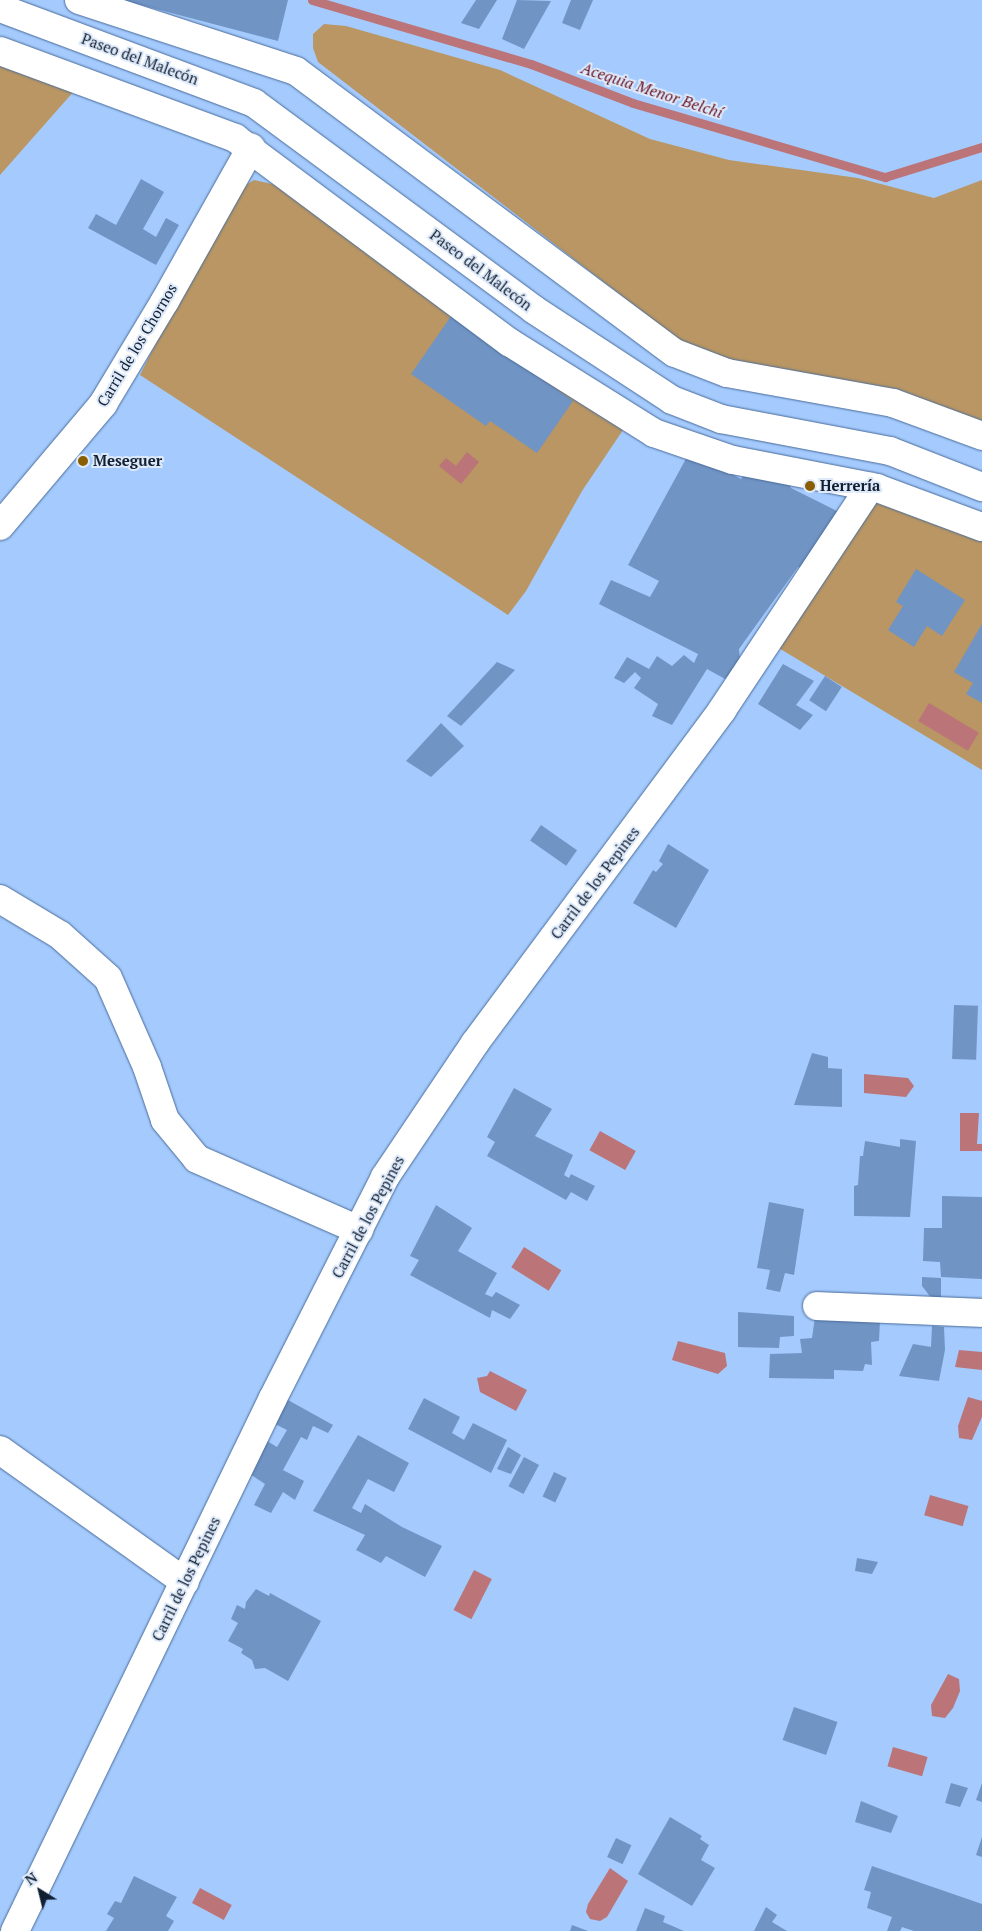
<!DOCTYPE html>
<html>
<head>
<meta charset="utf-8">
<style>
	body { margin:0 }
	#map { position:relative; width:982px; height:1931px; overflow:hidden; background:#a5cbfe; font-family:"PT Serif",serif }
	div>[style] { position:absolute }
	.green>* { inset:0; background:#b99663 }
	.water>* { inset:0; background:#bb7478; transform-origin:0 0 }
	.stream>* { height:9px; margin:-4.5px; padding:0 4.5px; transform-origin:4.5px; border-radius:4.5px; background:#bb7478 }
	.building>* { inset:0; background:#7094c4; transform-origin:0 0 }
	.roads { filter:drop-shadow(0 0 1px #4a6c99) drop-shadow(0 0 1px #4a6c99) }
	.minor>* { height:28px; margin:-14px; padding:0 14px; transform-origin:14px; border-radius:14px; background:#fff }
	.dots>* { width:14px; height:14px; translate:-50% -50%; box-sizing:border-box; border:2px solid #deeafa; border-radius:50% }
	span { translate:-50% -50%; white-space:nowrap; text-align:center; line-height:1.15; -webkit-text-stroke:4px #deeafa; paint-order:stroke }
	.street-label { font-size:15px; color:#111f32 }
	.poi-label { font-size:15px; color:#111f32; font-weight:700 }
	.left { translate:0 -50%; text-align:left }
	.water-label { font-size:16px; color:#6b1424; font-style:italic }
	.north { position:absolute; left:15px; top:1866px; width:50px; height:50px; -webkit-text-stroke:4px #deeafa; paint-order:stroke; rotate:324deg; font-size:14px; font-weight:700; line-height:20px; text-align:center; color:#111f32 }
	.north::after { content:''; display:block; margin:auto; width:18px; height:22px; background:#111f32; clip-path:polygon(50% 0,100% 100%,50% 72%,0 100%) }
</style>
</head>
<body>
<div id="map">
	<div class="green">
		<div style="clip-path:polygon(324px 24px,346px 26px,500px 70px,650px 139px,729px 160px,858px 178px,934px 198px,982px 180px,982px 424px,897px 389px,732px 363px,679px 340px,318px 62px,313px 48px,313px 34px)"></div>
		<div style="clip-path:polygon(0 61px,75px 90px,0 175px)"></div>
		<div style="clip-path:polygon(254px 180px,272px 184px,292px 194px,625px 427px,582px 491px,526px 591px,508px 615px,140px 375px,230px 195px)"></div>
		<div style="clip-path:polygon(876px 501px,982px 532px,982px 770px,777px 647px)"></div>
	</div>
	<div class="water">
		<div style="clip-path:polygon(467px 452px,479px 462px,461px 484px,439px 466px,446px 458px,456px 466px)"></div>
		<div style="left:929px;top:703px;width:58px;height:21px;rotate:31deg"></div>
		<div style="clip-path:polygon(864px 1074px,908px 1078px,914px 1086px,906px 1097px,864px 1093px)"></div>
		<div style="clip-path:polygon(960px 1113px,979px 1113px,977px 1144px,982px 1144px,982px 1151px,960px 1151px)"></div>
		<div style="left:600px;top:1131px;width:41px;height:22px;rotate:29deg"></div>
		<div style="left:524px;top:1247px;width:44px;height:24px;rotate:32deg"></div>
		<div style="clip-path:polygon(678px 1341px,725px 1353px,727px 1366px,718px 1374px,672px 1360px)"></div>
		<div style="clip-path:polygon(959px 1350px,982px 1352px,982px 1370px,955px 1367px)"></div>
		<div style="clip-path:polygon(490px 1371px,527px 1390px,516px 1411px,480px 1392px,477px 1378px,487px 1376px)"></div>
		<div style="clip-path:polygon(968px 1397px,982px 1401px,982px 1417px,972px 1440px,959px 1438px,958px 1426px)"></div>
		<div style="left:930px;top:1495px;width:40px;height:21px;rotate:16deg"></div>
		<div style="left:474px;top:1570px;width:20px;height:45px;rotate:27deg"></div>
		<div style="clip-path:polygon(948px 1674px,959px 1679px,960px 1691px,953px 1708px,945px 1718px,932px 1716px,931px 1705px)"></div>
		<div style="left:893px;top:1747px;width:36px;height:20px;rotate:16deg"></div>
		<div style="clip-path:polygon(610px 1868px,628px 1881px,607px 1917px,600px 1921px,590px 1919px,586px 1912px,588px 1904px)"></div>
		<div style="left:200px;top:1888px;width:36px;height:17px;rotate:28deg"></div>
	</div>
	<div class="stream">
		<div style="left:312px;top:0;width:228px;rotate:16.3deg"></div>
		<div style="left:531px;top:64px;width:109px;rotate:20.9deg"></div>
		<div style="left:633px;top:103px;width:263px;rotate:16.4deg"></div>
		<div style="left:885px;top:177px;width:102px;rotate:-17.2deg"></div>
	</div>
	<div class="building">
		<div style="clip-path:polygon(122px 0,288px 0,278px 41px)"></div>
		<div style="clip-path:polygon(476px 0,497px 0,479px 29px,461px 23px)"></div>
		<div style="clip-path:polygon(517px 0,551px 1px,524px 49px,502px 39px)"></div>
		<div style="clip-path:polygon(571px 0,593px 0,580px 30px,562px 23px)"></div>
		<div style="clip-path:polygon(141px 179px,164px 192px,143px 229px,156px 237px,166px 218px,179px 225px,156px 265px,88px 228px,96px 214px,116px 225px)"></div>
		<div style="clip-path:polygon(451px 316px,573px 401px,537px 453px,490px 421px,486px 426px,411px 374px)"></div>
		<div style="clip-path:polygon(688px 455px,704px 459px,741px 479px,751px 465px,786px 473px,791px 488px,841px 513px,805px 569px,798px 567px,739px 649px,740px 660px,727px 680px,707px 669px,672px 725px,652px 716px,658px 704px,634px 688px,641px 678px,635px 672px,624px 683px,614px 678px,627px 657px,649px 669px,657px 656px,672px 666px,684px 655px,694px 663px,698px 654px,599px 604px,611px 580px,650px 597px,659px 581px,628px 565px)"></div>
		<div style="clip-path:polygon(916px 569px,965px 600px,942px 636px,927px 626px,914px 647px,888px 630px,903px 606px,896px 602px)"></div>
		<div style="clip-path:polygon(982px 624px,982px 703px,966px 694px,973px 683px,954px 672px)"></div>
		<div style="clip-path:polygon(497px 662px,515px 670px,461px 726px,447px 716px)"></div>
		<div style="clip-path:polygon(783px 664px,814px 681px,796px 705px,813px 715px,800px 730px,758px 704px)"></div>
		<div style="left:825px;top:676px;width:20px;height:29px;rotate:33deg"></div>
		<div style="clip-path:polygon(441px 723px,464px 746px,431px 777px,406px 761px)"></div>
		<div style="left:541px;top:825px;width:44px;height:19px;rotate:35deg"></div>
		<div style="clip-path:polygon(668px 844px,709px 870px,676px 928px,633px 903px,653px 870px,656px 872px,663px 864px,659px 861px)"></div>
		<div style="left:954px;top:1005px;width:24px;height:54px;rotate:2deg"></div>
		<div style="clip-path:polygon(812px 1053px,828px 1057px,828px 1068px,842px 1069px,842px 1107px,794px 1105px)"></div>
		<div style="clip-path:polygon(514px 1088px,552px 1109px,535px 1136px,573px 1155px,564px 1175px,569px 1178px,571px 1174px,595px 1186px,587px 1201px,571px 1192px,566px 1200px,487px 1156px,495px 1142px,487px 1137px)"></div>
		<div style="clip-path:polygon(900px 1139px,916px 1141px,910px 1217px,854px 1216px,854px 1186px,858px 1185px,860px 1156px,863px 1156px,865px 1141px,900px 1147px)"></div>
		<div style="clip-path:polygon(942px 1196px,982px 1197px,982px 1279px,941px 1277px,940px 1262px,923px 1261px,924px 1228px,942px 1228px)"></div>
		<div style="clip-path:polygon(769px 1202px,804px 1209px,794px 1275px,785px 1273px,780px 1292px,766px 1289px,770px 1270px,757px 1268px)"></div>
		<div style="clip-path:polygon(436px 1205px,472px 1228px,458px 1251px,497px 1273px,485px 1294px,492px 1297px,496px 1292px,520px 1305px,510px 1319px,492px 1310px,490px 1318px,410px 1275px,419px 1260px,410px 1256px)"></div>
		<div style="clip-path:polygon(922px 1277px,941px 1278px,941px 1304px,935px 1303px,922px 1286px)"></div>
		<div style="clip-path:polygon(738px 1312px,794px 1316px,794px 1336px,780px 1337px,779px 1348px,738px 1347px)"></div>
		<div style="clip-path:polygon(815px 1317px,880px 1321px,879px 1341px,871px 1342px,872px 1365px,865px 1364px,863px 1371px,834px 1370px,834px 1379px,769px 1378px,770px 1354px,802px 1353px,800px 1339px,812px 1338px)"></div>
		<div style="clip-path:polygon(932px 1326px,944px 1327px,945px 1350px,939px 1381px,899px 1376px,913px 1344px,931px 1347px)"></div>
		<div style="clip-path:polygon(424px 1398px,460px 1417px,452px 1433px,464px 1440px,473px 1423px,507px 1440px,491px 1473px,408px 1429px)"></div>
		<div style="clip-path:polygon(288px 1400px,333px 1425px,328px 1433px,313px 1426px,307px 1440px,301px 1437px,283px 1470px,304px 1481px,295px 1500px,283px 1492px,271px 1513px,254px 1505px,265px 1484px,250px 1474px,267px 1441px,277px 1447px,287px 1430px,275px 1424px)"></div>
		<div style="clip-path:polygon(358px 1435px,409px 1463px,394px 1492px,368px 1479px,352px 1508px,361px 1513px,365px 1504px,402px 1527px,442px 1546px,425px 1577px,386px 1556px,381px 1563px,356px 1550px,365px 1535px,313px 1511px)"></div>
		<div style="clip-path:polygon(508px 1447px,521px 1455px,511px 1474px,497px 1469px)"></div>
		<div style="left:524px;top:1457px;width:17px;height:33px;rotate:28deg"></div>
		<div style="left:554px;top:1472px;width:14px;height:27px;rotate:25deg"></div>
		<div style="clip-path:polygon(857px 1558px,878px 1562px,872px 1574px,855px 1571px)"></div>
		<div style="clip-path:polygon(256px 1589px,269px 1596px,270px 1593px,321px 1621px,288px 1681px,265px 1668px,255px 1669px,252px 1660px,241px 1653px,243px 1649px,228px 1641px,238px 1623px,231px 1619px,237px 1605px,245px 1609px,246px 1602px)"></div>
		<div style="left:794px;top:1707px;width:46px;height:35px;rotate:19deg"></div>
		<div style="clip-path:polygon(951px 1783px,968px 1788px,960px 1807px,945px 1803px)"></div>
		<div style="clip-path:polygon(982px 1783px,982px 1802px,976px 1800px)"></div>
		<div style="clip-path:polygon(861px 1801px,898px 1816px,891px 1833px,855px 1822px)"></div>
		<div style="clip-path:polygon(670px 1817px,702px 1836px,700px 1839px,709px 1845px,701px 1860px,715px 1868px,692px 1906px,638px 1874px)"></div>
		<div style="clip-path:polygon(982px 1837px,982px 1857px,976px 1855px)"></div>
		<div style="left:616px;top:1838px;width:17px;height:21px;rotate:25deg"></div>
		<div style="clip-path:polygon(872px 1866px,982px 1904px,982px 1931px,914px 1931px,902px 1927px,900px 1931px,887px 1931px,892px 1917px,867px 1908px,871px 1892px,864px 1890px)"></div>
		<div style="clip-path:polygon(134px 1876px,177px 1897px,166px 1916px,174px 1921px,168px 1931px,106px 1931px,114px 1918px,107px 1914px,115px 1901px,121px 1903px)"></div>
		<div style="clip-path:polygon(766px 1907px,777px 1915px,772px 1922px,787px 1931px,754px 1931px)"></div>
		<div style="clip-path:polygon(645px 1908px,665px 1916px,663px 1922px,684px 1931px,636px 1931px)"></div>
		<div style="clip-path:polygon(572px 1925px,588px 1931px,570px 1931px)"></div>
	</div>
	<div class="roads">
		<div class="minor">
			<div style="left:79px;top:0;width:228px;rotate:18.1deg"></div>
			<div style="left:296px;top:71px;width:472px;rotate:36.7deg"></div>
			<div style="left:675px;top:353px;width:56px;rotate:21deg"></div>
			<div style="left:727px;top:373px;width:169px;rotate:10.2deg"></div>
			<div style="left:893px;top:403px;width:95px;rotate:20.3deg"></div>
			<div style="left:0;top:8px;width:271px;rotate:20.5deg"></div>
			<div style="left:254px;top:103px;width:347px;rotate:36.4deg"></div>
			<div style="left:533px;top:309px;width:166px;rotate:33.2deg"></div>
			<div style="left:672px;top:400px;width:53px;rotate:21.2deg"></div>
			<div style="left:721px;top:419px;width:172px;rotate:10.7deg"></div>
			<div style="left:890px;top:451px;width:99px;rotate:21.4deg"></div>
			<div style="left:0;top:51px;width:251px;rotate:20.3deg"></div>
			<div style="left:235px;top:138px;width:342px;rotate:36.7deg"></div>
			<div style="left:509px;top:342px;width:171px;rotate:32.1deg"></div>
			<div style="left:654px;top:433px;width:83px;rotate:18.9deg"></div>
			<div style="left:733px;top:460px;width:147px;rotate:11deg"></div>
			<div style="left:877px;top:488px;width:112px;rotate:20.4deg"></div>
			<div style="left:0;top:526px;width:160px;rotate:-49.8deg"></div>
			<div style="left:103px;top:404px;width:120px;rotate:-59deg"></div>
			<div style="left:165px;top:301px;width:176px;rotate:-60.7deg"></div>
			<div style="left:0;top:899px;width:70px;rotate:31deg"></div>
			<div style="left:60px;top:935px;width:64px;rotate:41.9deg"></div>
			<div style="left:108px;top:978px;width:97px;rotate:66.3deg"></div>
			<div style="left:147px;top:1067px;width:56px;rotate:71.2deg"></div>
			<div style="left:165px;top:1120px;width:50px;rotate:50.6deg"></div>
			<div style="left:197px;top:1159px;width:177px;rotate:23.7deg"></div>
			<div style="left:817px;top:1306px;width:165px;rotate:2.4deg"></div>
			<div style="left:0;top:1450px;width:227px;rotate:35.5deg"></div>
			<div style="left:15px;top:1931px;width:592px;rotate:-64.17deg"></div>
			<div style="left:273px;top:1398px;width:248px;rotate:-63.1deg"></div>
			<div style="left:385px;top:1177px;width:161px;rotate:-56.1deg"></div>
			<div style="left:475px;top:1043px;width:415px;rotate:-53.4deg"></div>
			<div style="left:722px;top:710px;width:268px;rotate:-56.4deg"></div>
		</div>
	</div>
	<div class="dots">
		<div style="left:83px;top:461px;background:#8a5d00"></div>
		<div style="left:810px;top:486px;background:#8a5d00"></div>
	</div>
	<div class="street-label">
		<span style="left:140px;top:59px;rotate:20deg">Paseo del Malecón</span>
		<span style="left:481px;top:270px;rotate:37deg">Paseo del Malecón</span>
		<span style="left:137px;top:345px;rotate:-59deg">Carril de los Chornos</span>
		<span style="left:595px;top:883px;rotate:-53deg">Carril de los Pepines</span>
		<span style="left:368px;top:1217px;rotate:-62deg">Carril de los Pepines</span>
		<span style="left:186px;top:1579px;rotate:-64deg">Carril de los Pepines</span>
	</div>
	<div class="poi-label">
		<span class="left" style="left:93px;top:461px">Meseguer</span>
		<span class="left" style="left:820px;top:486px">Herrería</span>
	</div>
	<div class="water-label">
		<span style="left:652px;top:90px;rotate:18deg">Acequia Menor Belchí</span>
	</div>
	<div class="north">N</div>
</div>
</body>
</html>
